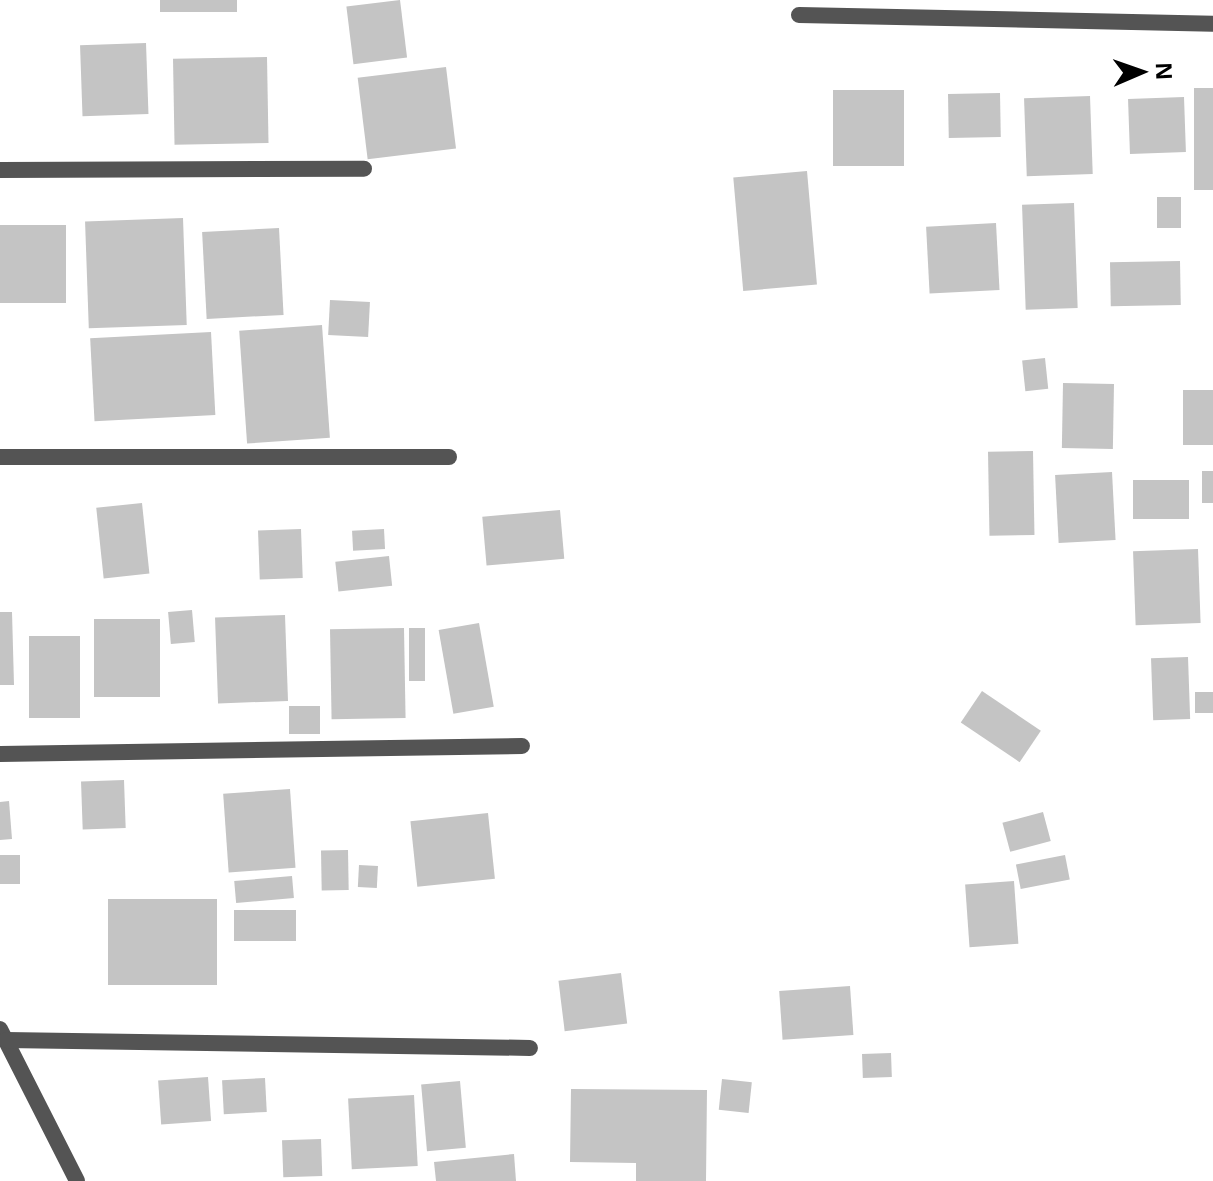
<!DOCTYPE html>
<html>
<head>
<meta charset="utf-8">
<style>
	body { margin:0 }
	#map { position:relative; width:1213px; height:1181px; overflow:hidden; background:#fff; font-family:"Open Sans",sans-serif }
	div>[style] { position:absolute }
	.building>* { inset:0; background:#c4c4c4; transform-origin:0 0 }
	.minor>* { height:16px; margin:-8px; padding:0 8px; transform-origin:8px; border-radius:8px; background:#545454 }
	span { translate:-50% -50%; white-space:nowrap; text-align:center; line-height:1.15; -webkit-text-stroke:7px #fff; paint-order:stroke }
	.north { position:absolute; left:1101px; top:32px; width:80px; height:80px; -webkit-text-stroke:6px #fff; paint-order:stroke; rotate:88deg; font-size:22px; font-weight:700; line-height:32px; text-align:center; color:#000 }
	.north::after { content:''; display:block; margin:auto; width:28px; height:36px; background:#000; clip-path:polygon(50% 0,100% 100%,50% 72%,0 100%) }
</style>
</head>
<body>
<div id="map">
	<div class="building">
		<div style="left:160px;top:0;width:77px;height:12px"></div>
		<div style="left:400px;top:0;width:58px;height:54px;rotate:83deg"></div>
		<div style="left:146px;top:43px;width:71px;height:66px;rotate:88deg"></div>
		<div style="left:267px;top:57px;width:86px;height:94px;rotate:89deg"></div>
		<div style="left:446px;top:67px;width:82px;height:89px;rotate:83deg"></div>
		<div style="left:1194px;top:88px;width:19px;height:102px"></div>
		<div style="left:833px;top:90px;width:71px;height:76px"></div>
		<div style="left:1000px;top:93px;width:44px;height:52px;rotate:89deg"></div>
		<div style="left:1090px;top:96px;width:78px;height:66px;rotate:88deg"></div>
		<div style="left:1184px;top:97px;width:55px;height:56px;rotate:88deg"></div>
		<div style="left:807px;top:171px;width:114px;height:74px;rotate:85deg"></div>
		<div style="left:1157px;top:197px;width:24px;height:31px"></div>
		<div style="left:1074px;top:203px;width:105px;height:52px;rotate:88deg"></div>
		<div style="left:183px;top:218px;width:107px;height:98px;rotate:88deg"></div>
		<div style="left:996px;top:223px;width:67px;height:70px;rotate:87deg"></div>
		<div style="left:0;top:225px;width:66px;height:78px"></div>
		<div style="left:279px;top:228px;width:87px;height:77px;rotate:87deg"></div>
		<div style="left:1180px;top:261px;width:44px;height:70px;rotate:89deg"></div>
		<div style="left:330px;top:300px;width:40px;height:35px;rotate:3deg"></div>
		<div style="left:322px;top:325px;width:113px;height:83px;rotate:86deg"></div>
		<div style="left:211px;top:332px;width:83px;height:121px;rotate:87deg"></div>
		<div style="left:1045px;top:358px;width:31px;height:23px;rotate:84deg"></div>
		<div style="left:1063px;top:383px;width:51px;height:65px;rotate:1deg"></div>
		<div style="left:1183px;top:390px;width:30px;height:55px"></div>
		<div style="left:1033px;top:451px;width:84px;height:45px;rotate:89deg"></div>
		<div style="left:1202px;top:471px;width:11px;height:32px"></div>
		<div style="left:1112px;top:472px;width:68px;height:57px;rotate:87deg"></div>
		<div style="left:1133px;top:480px;width:56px;height:39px"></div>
		<div style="left:142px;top:503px;width:71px;height:46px;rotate:84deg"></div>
		<div style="left:560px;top:510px;width:49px;height:78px;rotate:85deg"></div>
		<div style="left:301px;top:529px;width:49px;height:43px;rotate:88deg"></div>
		<div style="left:384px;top:529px;width:20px;height:32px;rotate:87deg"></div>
		<div style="left:1198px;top:549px;width:74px;height:65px;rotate:88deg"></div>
		<div style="left:389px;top:556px;width:30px;height:54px;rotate:84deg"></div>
		<div style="left:192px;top:610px;width:32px;height:24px;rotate:85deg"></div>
		<div style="clip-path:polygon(0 612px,12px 612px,14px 685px,0 685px)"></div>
		<div style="left:285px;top:615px;width:86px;height:70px;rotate:88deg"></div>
		<div style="left:160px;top:619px;width:78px;height:66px;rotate:90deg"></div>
		<div style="left:479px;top:623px;width:85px;height:41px;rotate:80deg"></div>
		<div style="left:404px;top:628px;width:90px;height:74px;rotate:89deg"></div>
		<div style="left:409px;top:628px;width:16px;height:53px"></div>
		<div style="left:29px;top:636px;width:51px;height:82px"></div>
		<div style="left:1188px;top:657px;width:62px;height:37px;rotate:88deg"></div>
		<div style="left:982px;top:691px;width:71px;height:38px;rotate:34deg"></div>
		<div style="left:1195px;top:692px;width:18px;height:21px"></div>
		<div style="left:289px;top:706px;width:31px;height:28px"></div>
		<div style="left:124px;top:780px;width:48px;height:43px;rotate:88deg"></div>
		<div style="left:290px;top:789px;width:79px;height:67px;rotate:86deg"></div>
		<div style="clip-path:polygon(9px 801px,12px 839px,0 840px,0 802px)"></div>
		<div style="left:1043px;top:812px;width:30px;height:42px;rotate:75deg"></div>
		<div style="left:488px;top:813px;width:66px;height:78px;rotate:84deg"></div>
		<div style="left:348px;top:850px;width:40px;height:27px;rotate:89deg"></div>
		<div style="left:0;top:855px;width:20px;height:29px"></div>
		<div style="left:1065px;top:855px;width:25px;height:50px;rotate:79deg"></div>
		<div style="left:359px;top:865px;width:19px;height:22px;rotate:3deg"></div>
		<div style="left:292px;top:876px;width:22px;height:58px;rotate:85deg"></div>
		<div style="left:1014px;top:881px;width:63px;height:49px;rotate:86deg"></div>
		<div style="left:217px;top:899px;width:86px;height:109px;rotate:90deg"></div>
		<div style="left:234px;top:910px;width:62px;height:31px"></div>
		<div style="left:621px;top:973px;width:51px;height:63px;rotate:83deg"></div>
		<div style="left:850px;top:986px;width:49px;height:71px;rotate:86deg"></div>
		<div style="left:891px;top:1053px;width:24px;height:29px;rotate:88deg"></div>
		<div style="left:208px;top:1077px;width:44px;height:50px;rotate:86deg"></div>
		<div style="left:265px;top:1078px;width:34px;height:43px;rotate:87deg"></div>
		<div style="left:722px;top:1079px;width:30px;height:31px;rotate:6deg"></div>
		<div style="left:460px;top:1081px;width:67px;height:39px;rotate:85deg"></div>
		<div style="clip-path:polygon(571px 1089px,707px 1090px,706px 1181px,636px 1181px,636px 1163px,570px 1162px)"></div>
		<div style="left:414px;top:1095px;width:71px;height:66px;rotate:87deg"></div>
		<div style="left:321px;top:1139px;width:37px;height:39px;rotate:88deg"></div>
		<div style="clip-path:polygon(514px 1154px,516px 1181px,436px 1181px,434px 1162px)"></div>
	</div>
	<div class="minor">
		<div style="left:799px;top:15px;width:414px;rotate:1.2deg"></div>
		<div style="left:0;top:170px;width:364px;rotate:-0.2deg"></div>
		<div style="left:0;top:457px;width:449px"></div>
		<div style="left:0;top:754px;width:522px;rotate:-0.88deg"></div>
		<div style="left:0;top:1029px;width:170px;rotate:63.1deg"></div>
		<div style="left:6px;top:1040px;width:524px;rotate:0.87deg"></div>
	</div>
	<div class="north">N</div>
</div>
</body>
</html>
